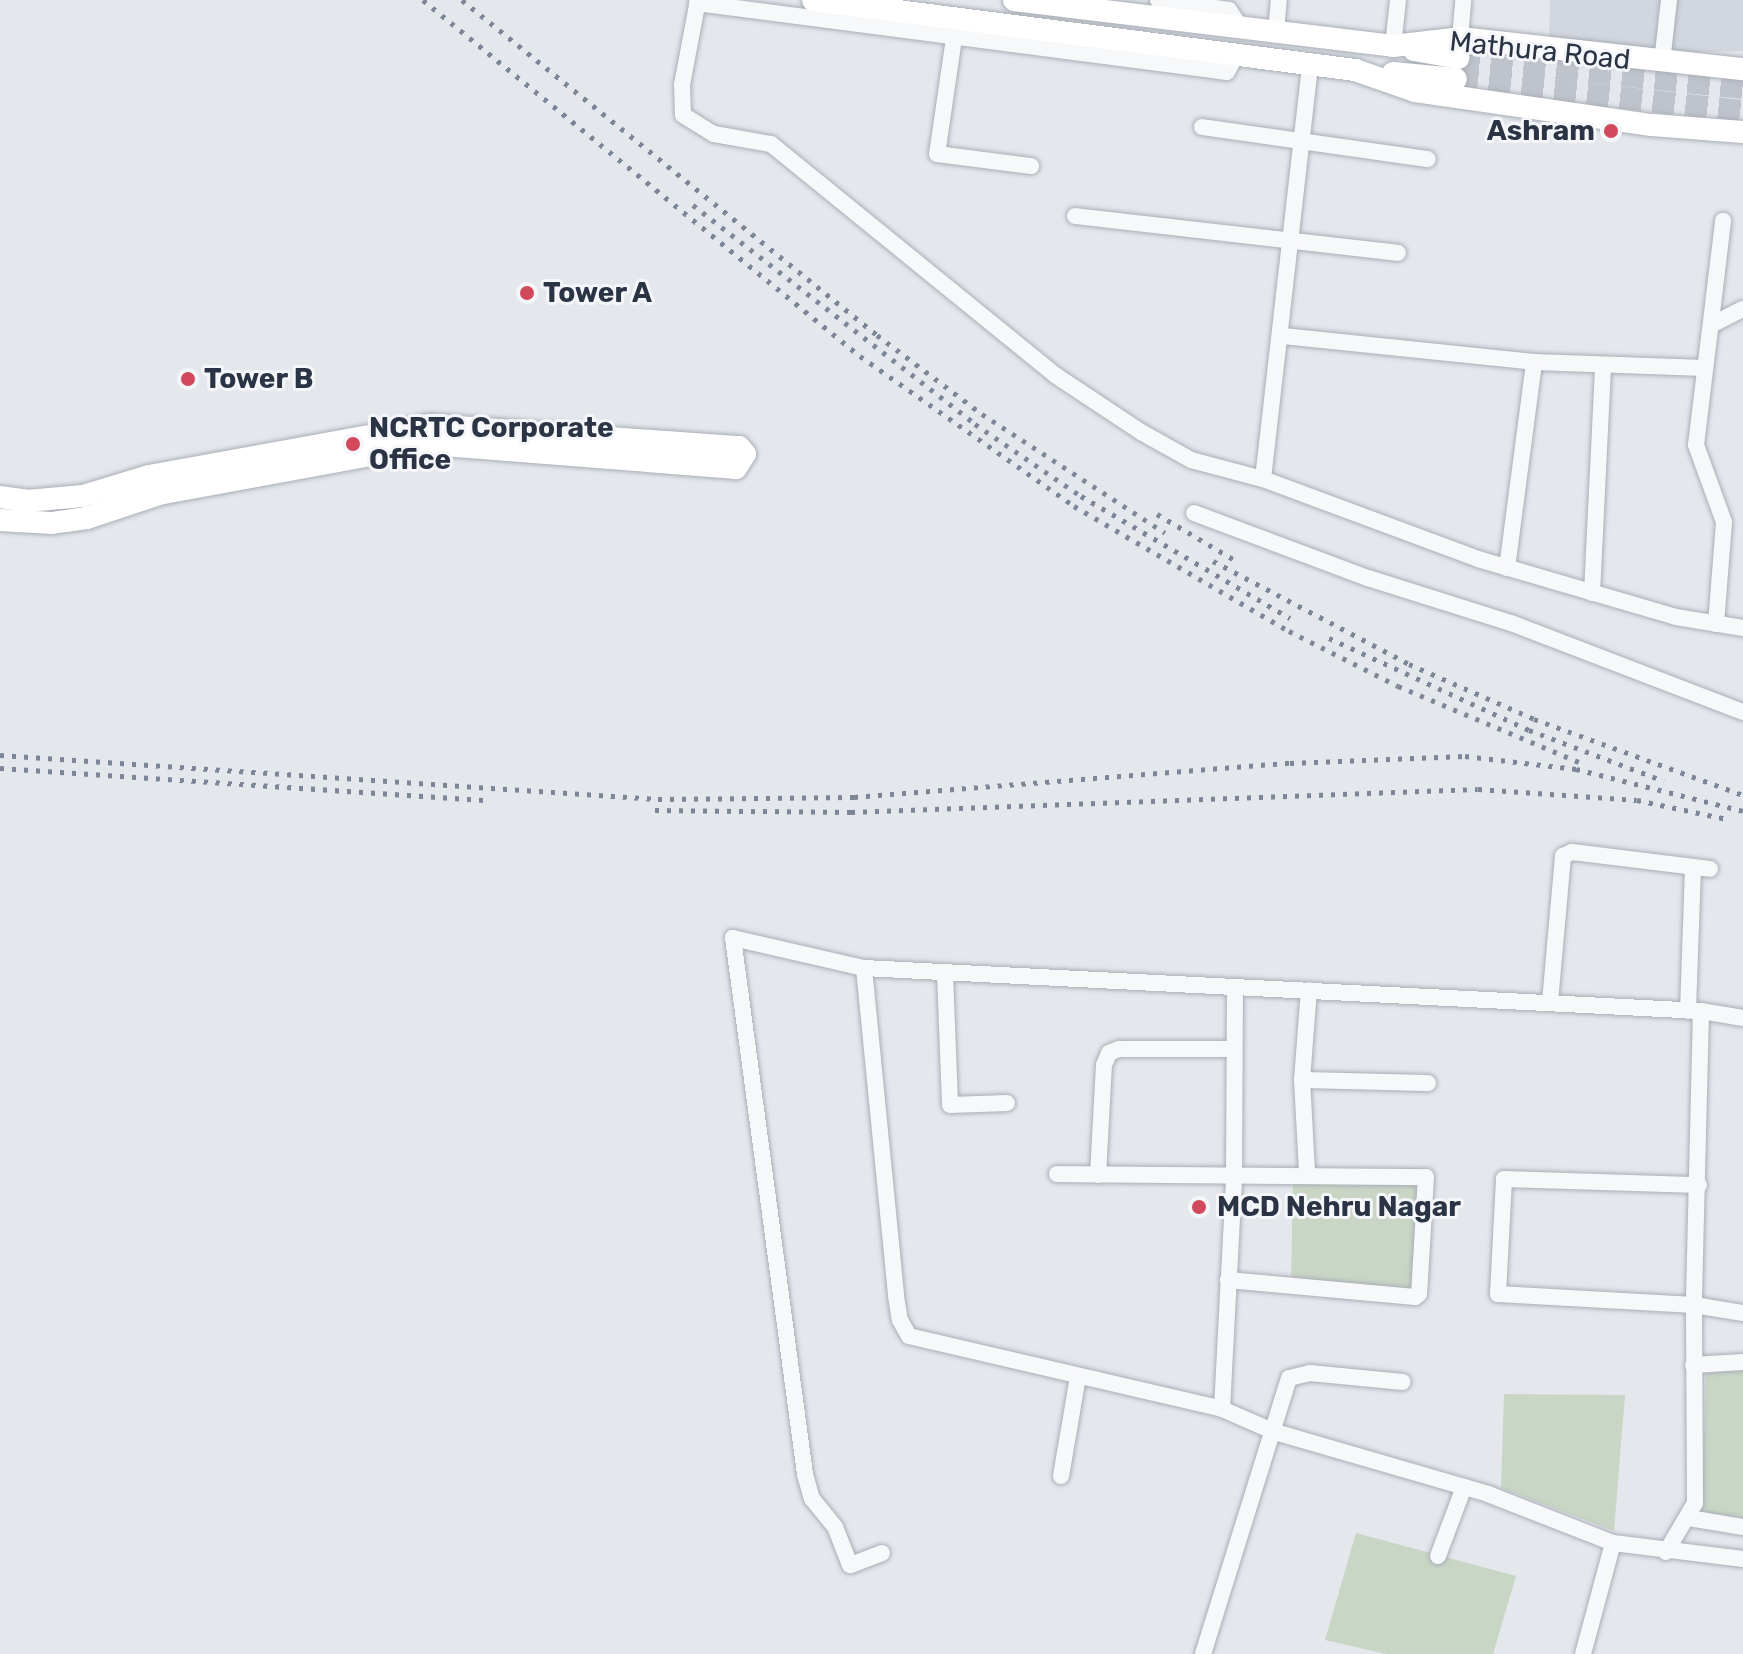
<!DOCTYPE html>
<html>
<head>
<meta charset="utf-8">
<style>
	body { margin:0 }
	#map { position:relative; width:1743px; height:1654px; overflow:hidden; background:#e4e7ec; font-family:Rubik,sans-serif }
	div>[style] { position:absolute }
	.built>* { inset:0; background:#d2d6de }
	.green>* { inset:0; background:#c9d6c5; transform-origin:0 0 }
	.major-tunnel>* { height:22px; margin-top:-11px; transform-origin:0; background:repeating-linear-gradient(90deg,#bfc3cb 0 22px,transparent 0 33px) }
	.roads { filter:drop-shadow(0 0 2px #a9aeb7) drop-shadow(0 0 2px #a9aeb7) }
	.minor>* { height:16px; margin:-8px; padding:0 8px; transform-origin:8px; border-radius:8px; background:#f7f8fa }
	.major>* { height:22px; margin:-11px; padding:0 11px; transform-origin:11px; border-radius:11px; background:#fff }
	.rail>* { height:5px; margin-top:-2.5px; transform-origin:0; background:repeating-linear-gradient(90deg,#7d8696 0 4px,transparent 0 12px) }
	.dots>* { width:22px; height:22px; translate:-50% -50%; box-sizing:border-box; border:4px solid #f4f6f9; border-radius:50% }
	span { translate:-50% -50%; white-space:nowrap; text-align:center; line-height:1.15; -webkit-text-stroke:6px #f4f6f9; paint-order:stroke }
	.street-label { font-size:28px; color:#2b3445 }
	.poi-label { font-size:28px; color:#2b3445; font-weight:700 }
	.right { translate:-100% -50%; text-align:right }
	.left { translate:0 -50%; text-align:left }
</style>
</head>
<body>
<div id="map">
	<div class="built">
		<div style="clip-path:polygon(1550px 0,1743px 0,1743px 51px,1661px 53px,1549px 39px)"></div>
	</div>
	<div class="green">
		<div style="left:1420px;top:1176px;width:115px;height:127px;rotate:91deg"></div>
		<div style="clip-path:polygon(1743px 1370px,1743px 1518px,1702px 1512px,1706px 1373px)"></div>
		<div style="clip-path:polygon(1504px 1394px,1625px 1395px,1614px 1531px,1501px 1488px)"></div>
		<div style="clip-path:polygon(1356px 1533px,1516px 1576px,1493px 1654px,1386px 1654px,1325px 1640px)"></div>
	</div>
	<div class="major-tunnel">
		<div style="left:1458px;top:58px;width:287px;rotate:6deg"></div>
		<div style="left:1456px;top:79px;width:289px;rotate:6.4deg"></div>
	</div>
	<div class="roads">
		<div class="minor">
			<div style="left:698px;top:0;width:86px;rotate:100.7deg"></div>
			<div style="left:682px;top:85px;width:30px;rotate:88deg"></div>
			<div style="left:683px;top:115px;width:36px;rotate:32deg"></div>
			<div style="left:714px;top:134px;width:58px;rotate:10deg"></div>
			<div style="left:771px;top:144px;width:366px;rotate:39.1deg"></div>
			<div style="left:1055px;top:375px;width:103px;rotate:33.5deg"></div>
			<div style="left:1141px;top:432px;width:57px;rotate:29.2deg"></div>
			<div style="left:1191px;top:460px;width:74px;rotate:14.8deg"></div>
			<div style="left:1263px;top:479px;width:229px;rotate:20.4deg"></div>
			<div style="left:1478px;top:559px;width:206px;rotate:16.3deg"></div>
			<div style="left:1676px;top:617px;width:68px;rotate:9.3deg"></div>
			<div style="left:1158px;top:0;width:72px;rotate:8deg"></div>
			<div style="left:1229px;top:10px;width:22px;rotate:56deg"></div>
			<div style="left:697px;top:3px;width:534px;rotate:7.42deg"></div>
			<div style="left:1227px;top:72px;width:17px;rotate:-62deg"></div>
			<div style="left:1276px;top:32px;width:32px;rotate:-85deg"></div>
			<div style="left:954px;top:38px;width:117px;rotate:98.3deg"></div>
			<div style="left:937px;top:154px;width:95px;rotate:7.3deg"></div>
			<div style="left:1460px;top:38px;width:38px;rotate:-85deg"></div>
			<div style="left:1393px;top:46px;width:46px;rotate:-83.8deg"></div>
			<div style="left:1662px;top:63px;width:63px;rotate:-83.7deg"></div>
			<div style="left:1202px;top:127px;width:228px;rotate:8.1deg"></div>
			<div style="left:1075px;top:216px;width:325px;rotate:6.5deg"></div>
			<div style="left:1715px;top:323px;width:31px;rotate:-27deg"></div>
			<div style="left:1283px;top:336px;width:252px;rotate:5.9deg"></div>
			<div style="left:1534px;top:362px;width:171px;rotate:2deg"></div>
			<div style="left:1263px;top:479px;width:415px;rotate:-83.5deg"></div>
			<div style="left:1194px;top:513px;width:186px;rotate:20.5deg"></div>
			<div style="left:1368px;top:578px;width:150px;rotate:17.5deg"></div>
			<div style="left:1511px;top:623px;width:248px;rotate:21deg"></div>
			<div style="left:1507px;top:568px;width:208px;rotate:-82.5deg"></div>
			<div style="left:1592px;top:593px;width:228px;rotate:-87.2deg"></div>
			<div style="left:1716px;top:624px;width:102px;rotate:-85.5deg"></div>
			<div style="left:1724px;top:522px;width:82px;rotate:-110deg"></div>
			<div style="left:1696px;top:445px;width:226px;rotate:-83.1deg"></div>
			<div style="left:864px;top:968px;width:330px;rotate:84.4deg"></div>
			<div style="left:896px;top:1296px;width:24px;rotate:81deg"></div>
			<div style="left:900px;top:1320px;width:18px;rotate:61deg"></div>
			<div style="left:909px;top:1336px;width:321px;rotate:13.1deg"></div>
			<div style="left:1222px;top:1409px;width:58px;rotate:23.5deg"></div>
			<div style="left:1275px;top:1432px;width:222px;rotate:16.2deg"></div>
			<div style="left:1488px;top:1494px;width:134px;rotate:21.4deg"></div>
			<div style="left:1613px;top:1543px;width:131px;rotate:7deg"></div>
			<div style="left:945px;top:973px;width:132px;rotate:87.8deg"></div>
			<div style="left:950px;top:1105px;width:57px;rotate:-2deg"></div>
			<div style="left:1550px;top:1002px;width:147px;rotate:-84.9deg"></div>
			<div style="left:1563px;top:856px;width:10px;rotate:-24deg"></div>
			<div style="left:1572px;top:852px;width:139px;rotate:7deg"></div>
			<div style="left:1688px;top:1011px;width:144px;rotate:-88deg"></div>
			<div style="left:1743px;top:1018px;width:43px;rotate:-170.5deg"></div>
			<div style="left:1701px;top:1011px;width:294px;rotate:91.4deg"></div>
			<div style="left:1694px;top:1305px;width:50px;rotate:9.3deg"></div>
			<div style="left:1302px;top:1080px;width:126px;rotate:1.4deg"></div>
			<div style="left:1307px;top:1172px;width:92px;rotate:-93.1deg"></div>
			<div style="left:1302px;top:1080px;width:90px;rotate:-85.6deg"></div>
			<div style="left:1057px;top:1174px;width:369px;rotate:0.5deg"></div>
			<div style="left:1426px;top:1177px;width:117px;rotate:93.4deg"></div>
			<div style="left:1419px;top:1294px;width:5px;rotate:143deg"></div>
			<div style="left:1415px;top:1297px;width:188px;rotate:-174.8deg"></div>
			<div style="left:1098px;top:1175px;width:110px;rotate:-86.9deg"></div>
			<div style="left:1104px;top:1065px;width:13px;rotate:-67deg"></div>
			<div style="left:1109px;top:1053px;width:11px;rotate:-22deg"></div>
			<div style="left:1119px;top:1049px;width:112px"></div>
			<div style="left:1693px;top:1365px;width:50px;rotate:-3.4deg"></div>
			<div style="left:1222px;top:1409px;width:232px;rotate:-87deg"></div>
			<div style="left:1234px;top:1177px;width:189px;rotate:-89.7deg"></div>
			<div style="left:1061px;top:1476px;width:100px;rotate:-80.3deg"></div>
			<div style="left:1689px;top:1518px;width:55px;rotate:9.5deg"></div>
			<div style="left:1666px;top:1552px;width:57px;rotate:-59.4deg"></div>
			<div style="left:1695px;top:1503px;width:198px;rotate:-90.3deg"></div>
			<div style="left:1694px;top:1305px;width:196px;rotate:-176.8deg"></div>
			<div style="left:1498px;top:1294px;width:115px;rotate:-87deg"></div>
			<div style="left:1504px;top:1179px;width:195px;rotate:1.8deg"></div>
			<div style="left:882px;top:1553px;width:34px;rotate:159deg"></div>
			<div style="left:850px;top:1565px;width:41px;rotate:-111.5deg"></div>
			<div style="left:835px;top:1527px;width:36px;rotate:-129deg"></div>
			<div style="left:812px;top:1499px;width:26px;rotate:-106deg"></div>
			<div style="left:805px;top:1474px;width:541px;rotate:-97.65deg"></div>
			<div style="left:733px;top:938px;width:134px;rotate:12.9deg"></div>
			<div style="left:864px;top:968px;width:838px;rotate:2.94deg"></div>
			<div style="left:1438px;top:1556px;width:74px;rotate:-69.4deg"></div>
			<div style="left:1203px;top:1654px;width:289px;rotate:-72.7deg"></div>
			<div style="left:1289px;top:1378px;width:22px;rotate:-13deg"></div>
			<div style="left:1310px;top:1373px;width:93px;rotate:5.5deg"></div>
			<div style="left:1583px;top:1654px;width:115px;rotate:-74.9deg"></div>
		</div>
		<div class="major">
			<div style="left:813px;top:0;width:547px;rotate:7.36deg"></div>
			<div style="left:1355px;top:70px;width:64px;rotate:19.3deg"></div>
			<div style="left:1415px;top:91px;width:239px;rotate:8.2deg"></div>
			<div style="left:1652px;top:125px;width:91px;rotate:4.4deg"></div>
			<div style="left:1014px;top:0;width:382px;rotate:6.9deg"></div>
			<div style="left:1393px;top:46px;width:67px;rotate:-6.8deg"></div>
			<div style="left:1460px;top:38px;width:285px;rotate:6.3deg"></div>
			<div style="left:1414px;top:50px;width:45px;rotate:10.3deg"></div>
			<div style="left:1393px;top:73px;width:63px;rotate:5.4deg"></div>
			<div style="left:0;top:497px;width:27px;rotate:8deg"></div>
			<div style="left:27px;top:501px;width:56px;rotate:-5.1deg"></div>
			<div style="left:83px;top:496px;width:69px;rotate:-16.9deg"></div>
			<div style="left:149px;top:476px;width:285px;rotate:-10.3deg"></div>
			<div style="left:429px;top:425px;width:311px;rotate:4.1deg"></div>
			<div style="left:739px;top:447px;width:9px;rotate:49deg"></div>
			<div style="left:745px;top:454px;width:17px;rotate:123deg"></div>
			<div style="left:736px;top:468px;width:306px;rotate:-175.5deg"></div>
			<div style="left:431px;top:444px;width:277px;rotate:169.6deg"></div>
			<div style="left:159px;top:494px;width:76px;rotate:161.6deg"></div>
			<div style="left:87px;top:518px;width:35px;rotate:172deg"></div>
			<div style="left:52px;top:523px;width:52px;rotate:-176.7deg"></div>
		</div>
	</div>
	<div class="rail">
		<div style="left:423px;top:0;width:564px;rotate:39.17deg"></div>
		<div style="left:860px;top:356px;width:261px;rotate:35deg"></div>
		<div style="left:1074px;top:506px;width:249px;rotate:30.2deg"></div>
		<div style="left:1289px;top:631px;width:122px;rotate:26.8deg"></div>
		<div style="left:1398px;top:686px;width:199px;rotate:22.8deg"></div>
		<div style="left:462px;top:0;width:533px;rotate:38.91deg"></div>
		<div style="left:877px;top:335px;width:131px;rotate:37deg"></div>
		<div style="left:982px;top:414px;width:218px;rotate:33deg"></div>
		<div style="left:693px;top:205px;width:357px;rotate:37.8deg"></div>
		<div style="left:975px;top:424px;width:128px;rotate:34.2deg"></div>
		<div style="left:1081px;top:496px;width:242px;rotate:30.3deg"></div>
		<div style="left:1157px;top:514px;width:92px;rotate:30.7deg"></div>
		<div style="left:1213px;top:561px;width:221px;rotate:27.7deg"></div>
		<div style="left:1409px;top:664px;width:137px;rotate:23.7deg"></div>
		<div style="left:1534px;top:719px;width:222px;rotate:20deg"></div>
		<div style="left:1329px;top:638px;width:220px;rotate:24.7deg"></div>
		<div style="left:1529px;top:730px;width:144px;rotate:20.7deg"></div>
		<div style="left:0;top:755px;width:659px;rotate:3.83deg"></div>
		<div style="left:658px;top:799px;width:196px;rotate:-0.6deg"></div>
		<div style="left:854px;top:797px;width:437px;rotate:-4.5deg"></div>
		<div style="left:1290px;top:763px;width:175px;rotate:-2.3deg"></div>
		<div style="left:1465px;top:756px;width:112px;rotate:6.7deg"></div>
		<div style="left:1576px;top:769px;width:172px;rotate:14.1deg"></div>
		<div style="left:0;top:768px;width:488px;rotate:3.8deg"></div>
		<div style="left:655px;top:810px;width:196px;rotate:0.6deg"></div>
		<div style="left:851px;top:812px;width:627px;rotate:-2.1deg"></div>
		<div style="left:1478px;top:789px;width:159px;rotate:4deg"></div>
		<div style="left:1637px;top:800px;width:92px;rotate:11.9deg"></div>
	</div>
	<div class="dots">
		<div style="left:1611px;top:131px;background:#d1495b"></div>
		<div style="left:527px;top:293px;background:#d1495b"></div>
		<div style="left:188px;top:379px;background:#d1495b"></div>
		<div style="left:353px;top:444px;background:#d1495b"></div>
		<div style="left:1199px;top:1207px;background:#d1495b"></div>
	</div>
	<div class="street-label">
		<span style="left:1540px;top:51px;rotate:6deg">Mathura Road</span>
	</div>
	<div class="poi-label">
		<span class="right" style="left:1595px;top:131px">Ashram</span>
		<span class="left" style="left:543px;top:293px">Tower A</span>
		<span class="left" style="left:204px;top:379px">Tower B</span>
		<span class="left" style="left:369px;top:444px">NCRTC Corporate<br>Office</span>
		<span class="left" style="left:1217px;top:1207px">MCD Nehru Nagar</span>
	</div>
</div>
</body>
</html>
